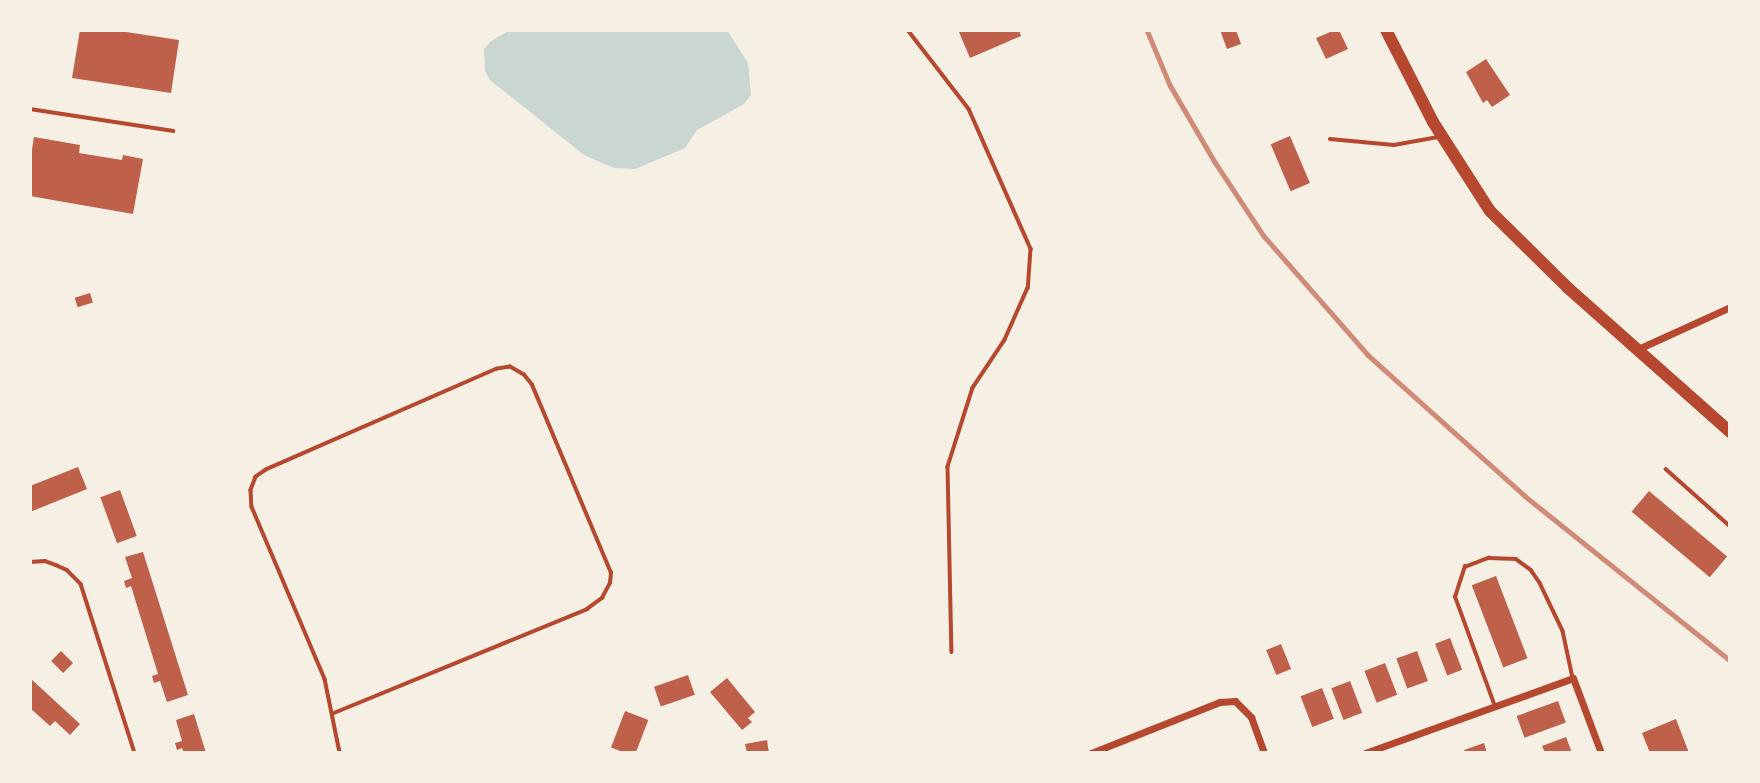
<!DOCTYPE html>
<html>
<head>
<meta charset="utf-8">
<style>
	body { margin:0 }
	#map { position:relative; width:1760px; height:783px; overflow:hidden; background:#f6efe4; font-family:"PT Sans Narrow",sans-serif }
	div>[style] { position:absolute }
	.water>* { inset:0; background:#c9d6d2 }
	.building>* { inset:0; background:#bf614a; transform-origin:0 0 }
	.service>* { height:3.5px; margin:-1.75px; padding:0 1.75px; transform-origin:1.75px; border-radius:1.75px; background:#b5482f }
	.minor>* { height:7px; margin:-3.5px; padding:0 3.5px; transform-origin:3.5px; border-radius:3.5px; background:#b5482f }
	.primary>* { height:12px; margin:-6px; padding:0 6px; transform-origin:6px; border-radius:6px; background:#b5482f }
	.rail>* { height:4.5px; margin:-2.25px; padding:0 2.25px; transform-origin:2.25px; border-radius:2.25px; background:#cf8b77 }
	span { translate:-50% -50%; white-space:nowrap; text-align:center; line-height:1.15; -webkit-text-stroke:7px #f6efe4; paint-order:stroke }
	.frame { position:absolute; inset:0; border:32px solid #f6efe4; pointer-events:none }
</style>
</head>
<body>
<div id="map">
	<div class="water">
		<div style="clip-path:polygon(510px 30px,727px 30px,748px 63px,751px 95px,744px 104px,697px 130px,685px 148px,635px 169px,614px 168px,584px 155px,490px 80px,485px 71px,484px 49px,491px 41px)"></div>
	</div>
	<div class="building">
		<div style="clip-path:polygon(80px 30px,113px 30px,179px 40px,171px 93px,72px 78px)"></div>
		<div style="clip-path:polygon(963px 30px,1019px 30px,1021px 36px,970px 58px,959px 32px)"></div>
		<div style="clip-path:polygon(1220px 30px,1236px 30px,1241px 44px,1227px 49px)"></div>
		<div style="clip-path:polygon(1335px 30px,1339px 30px,1348px 49px,1326px 59px,1316px 38px)"></div>
		<div style="clip-path:polygon(1486px 59px,1510px 95px,1492px 107px,1487px 100px,1483px 103px,1466px 72px)"></div>
		<div style="left:1290px;top:136px;width:51px;height:21px;rotate:67deg"></div>
		<div style="clip-path:polygon(34px 137px,80px 145px,79px 153px,122px 160px,123px 155px,143px 159px,133px 214px,30px 196px,30px 162px)"></div>
		<div style="left:90px;top:293px;width:10px;height:16px;rotate:73deg"></div>
		<div style="clip-path:polygon(78px 467px,87px 489px,30px 512px,30px 486px)"></div>
		<div style="left:120px;top:490px;width:49px;height:21px;rotate:70deg"></div>
		<div style="left:1649px;top:491px;width:102px;height:27px;rotate:40deg"></div>
		<div style="clip-path:polygon(143px 552px,188px 695px,167px 702px,160px 681px,154px 683px,152px 676px,158px 674px,131px 586px,126px 588px,124px 581px,132px 578px,125px 557px)"></div>
		<div style="left:1496px;top:576px;width:88px;height:26px;rotate:69deg"></div>
		<div style="left:1450px;top:638px;width:34px;height:16px;rotate:69deg"></div>
		<div style="left:1281px;top:644px;width:27px;height:16px;rotate:68deg"></div>
		<div style="left:61px;top:651px;width:17px;height:14px;rotate:45deg"></div>
		<div style="left:1417px;top:651px;width:32px;height:22px;rotate:70deg"></div>
		<div style="left:1385px;top:663px;width:34px;height:22px;rotate:69deg"></div>
		<div style="left:688px;top:675px;width:21px;height:36px;rotate:71deg"></div>
		<div style="clip-path:polygon(30px 678px,80px 724px,70px 735px,55px 721px,50px 726px,30px 708px)"></div>
		<div style="clip-path:polygon(727px 678px,755px 712px,748px 718px,752px 722px,742px 730px,710px 692px)"></div>
		<div style="left:1350px;top:681px;width:34px;height:20px;rotate:69deg"></div>
		<div style="left:1322px;top:688px;width:33px;height:23px;rotate:69deg"></div>
		<div style="left:1558px;top:701px;width:23px;height:44px;rotate:70deg"></div>
		<div style="left:625px;top:711px;width:25px;height:39px;rotate:21deg"></div>
		<div style="clip-path:polygon(194px 714px,206px 753px,184px 753px,182px 748px,177px 750px,175px 743px,182px 741px,176px 720px)"></div>
		<div style="clip-path:polygon(1676px 719px,1689px 753px,1650px 753px,1642px 733px)"></div>
		<div style="clip-path:polygon(1566px 737px,1572px 753px,1545px 753px,1542px 746px)"></div>
		<div style="clip-path:polygon(767px 740px,769px 753px,747px 753px,745px 744px)"></div>
		<div style="clip-path:polygon(1484px 743px,1487px 753px,1465px 753px,1464px 750px)"></div>
	</div>
	<div class="service">
		<div style="left:908px;top:30px;width:100px;rotate:52.3deg"></div>
		<div style="left:969px;top:109px;width:153px;rotate:66.1deg"></div>
		<div style="left:1031px;top:249px;width:39px;rotate:94deg"></div>
		<div style="left:1028px;top:288px;width:57px;rotate:113.9deg"></div>
		<div style="left:1005px;top:340px;width:58px;rotate:123.7deg"></div>
		<div style="left:973px;top:388px;width:83px;rotate:107.6deg"></div>
		<div style="left:948px;top:467px;width:185px;rotate:88.8deg"></div>
		<div style="left:30px;top:109px;width:145px;rotate:8.7deg"></div>
		<div style="left:1330px;top:139px;width:64px;rotate:5.4deg"></div>
		<div style="left:1394px;top:145px;width:46px;rotate:-10.1deg"></div>
		<div style="left:1666px;top:469px;width:86px;rotate:41.7deg"></div>
		<div style="left:30px;top:562px;width:15px;rotate:-4deg"></div>
		<div style="left:45px;top:561px;width:12px;rotate:20deg"></div>
		<div style="left:56px;top:565px;width:12px;rotate:24deg"></div>
		<div style="left:67px;top:570px;width:20px;rotate:45deg"></div>
		<div style="left:81px;top:584px;width:177px;rotate:72.3deg"></div>
		<div style="left:1494px;top:704px;width:114px;rotate:-110deg"></div>
		<div style="left:1455px;top:597px;width:32px;rotate:-72deg"></div>
		<div style="left:1465px;top:567px;width:26px;rotate:-21deg"></div>
		<div style="left:1489px;top:558px;width:27px;rotate:2deg"></div>
		<div style="left:1516px;top:559px;width:19px;rotate:36deg"></div>
		<div style="left:1531px;top:570px;width:16px;rotate:55deg"></div>
		<div style="left:1540px;top:583px;width:53px;rotate:64.4deg"></div>
		<div style="left:1563px;top:631px;width:48px;rotate:78deg"></div>
		<div style="left:334px;top:713px;width:274px;rotate:-22.3deg"></div>
		<div style="left:587px;top:609px;width:19px;rotate:-36deg"></div>
		<div style="left:602px;top:598px;width:17px;rotate:-62deg"></div>
		<div style="left:610px;top:583px;width:10px;rotate:-84deg"></div>
		<div style="left:611px;top:573px;width:204px;rotate:-112.8deg"></div>
		<div style="left:532px;top:385px;width:13px;rotate:-129deg"></div>
		<div style="left:524px;top:375px;width:16px;rotate:-150deg"></div>
		<div style="left:510px;top:367px;width:13px;rotate:171deg"></div>
		<div style="left:497px;top:369px;width:252px;rotate:156.4deg"></div>
		<div style="left:266px;top:470px;width:12px;rotate:145deg"></div>
		<div style="left:256px;top:477px;width:14px;rotate:111deg"></div>
		<div style="left:251px;top:490px;width:17px;rotate:87deg"></div>
		<div style="left:252px;top:507px;width:187px;rotate:67deg"></div>
		<div style="left:325px;top:679px;width:76px;rotate:78.5deg"></div>
	</div>
	<div class="minor">
		<div style="left:1638px;top:349px;width:101px;rotate:-24.5deg"></div>
		<div style="left:1091px;top:753px;width:139px;rotate:-21.6deg"></div>
		<div style="left:1220px;top:702px;width:15px;rotate:-4deg"></div>
		<div style="left:1235px;top:701px;width:23px;rotate:45deg"></div>
		<div style="left:1251px;top:717px;width:38px;rotate:70deg"></div>
		<div style="left:1365px;top:753px;width:221px;rotate:-19.8deg"></div>
		<div style="left:1573px;top:678px;width:80px;rotate:69.5deg"></div>
	</div>
	<div class="primary">
		<div style="left:1386px;top:30px;width:103px;rotate:62.9deg"></div>
		<div style="left:1433px;top:122px;width:106px;rotate:57.4deg"></div>
		<div style="left:1490px;top:211px;width:110px;rotate:44.6deg"></div>
		<div style="left:1568px;top:288px;width:217px;rotate:41.6deg"></div>
	</div>
	<div class="rail">
		<div style="left:1147px;top:30px;width:60px;rotate:67.3deg"></div>
		<div style="left:1170px;top:85px;width:89px;rotate:59.7deg"></div>
		<div style="left:1215px;top:162px;width:89px;rotate:56.5deg"></div>
		<div style="left:1264px;top:236px;width:158px;rotate:48.8deg"></div>
		<div style="left:1368px;top:355px;width:211px;rotate:41.9deg"></div>
		<div style="left:1525px;top:496px;width:263px;rotate:38.7deg"></div>
	</div>
	<div class="frame"></div>
</div>
</body>
</html>
